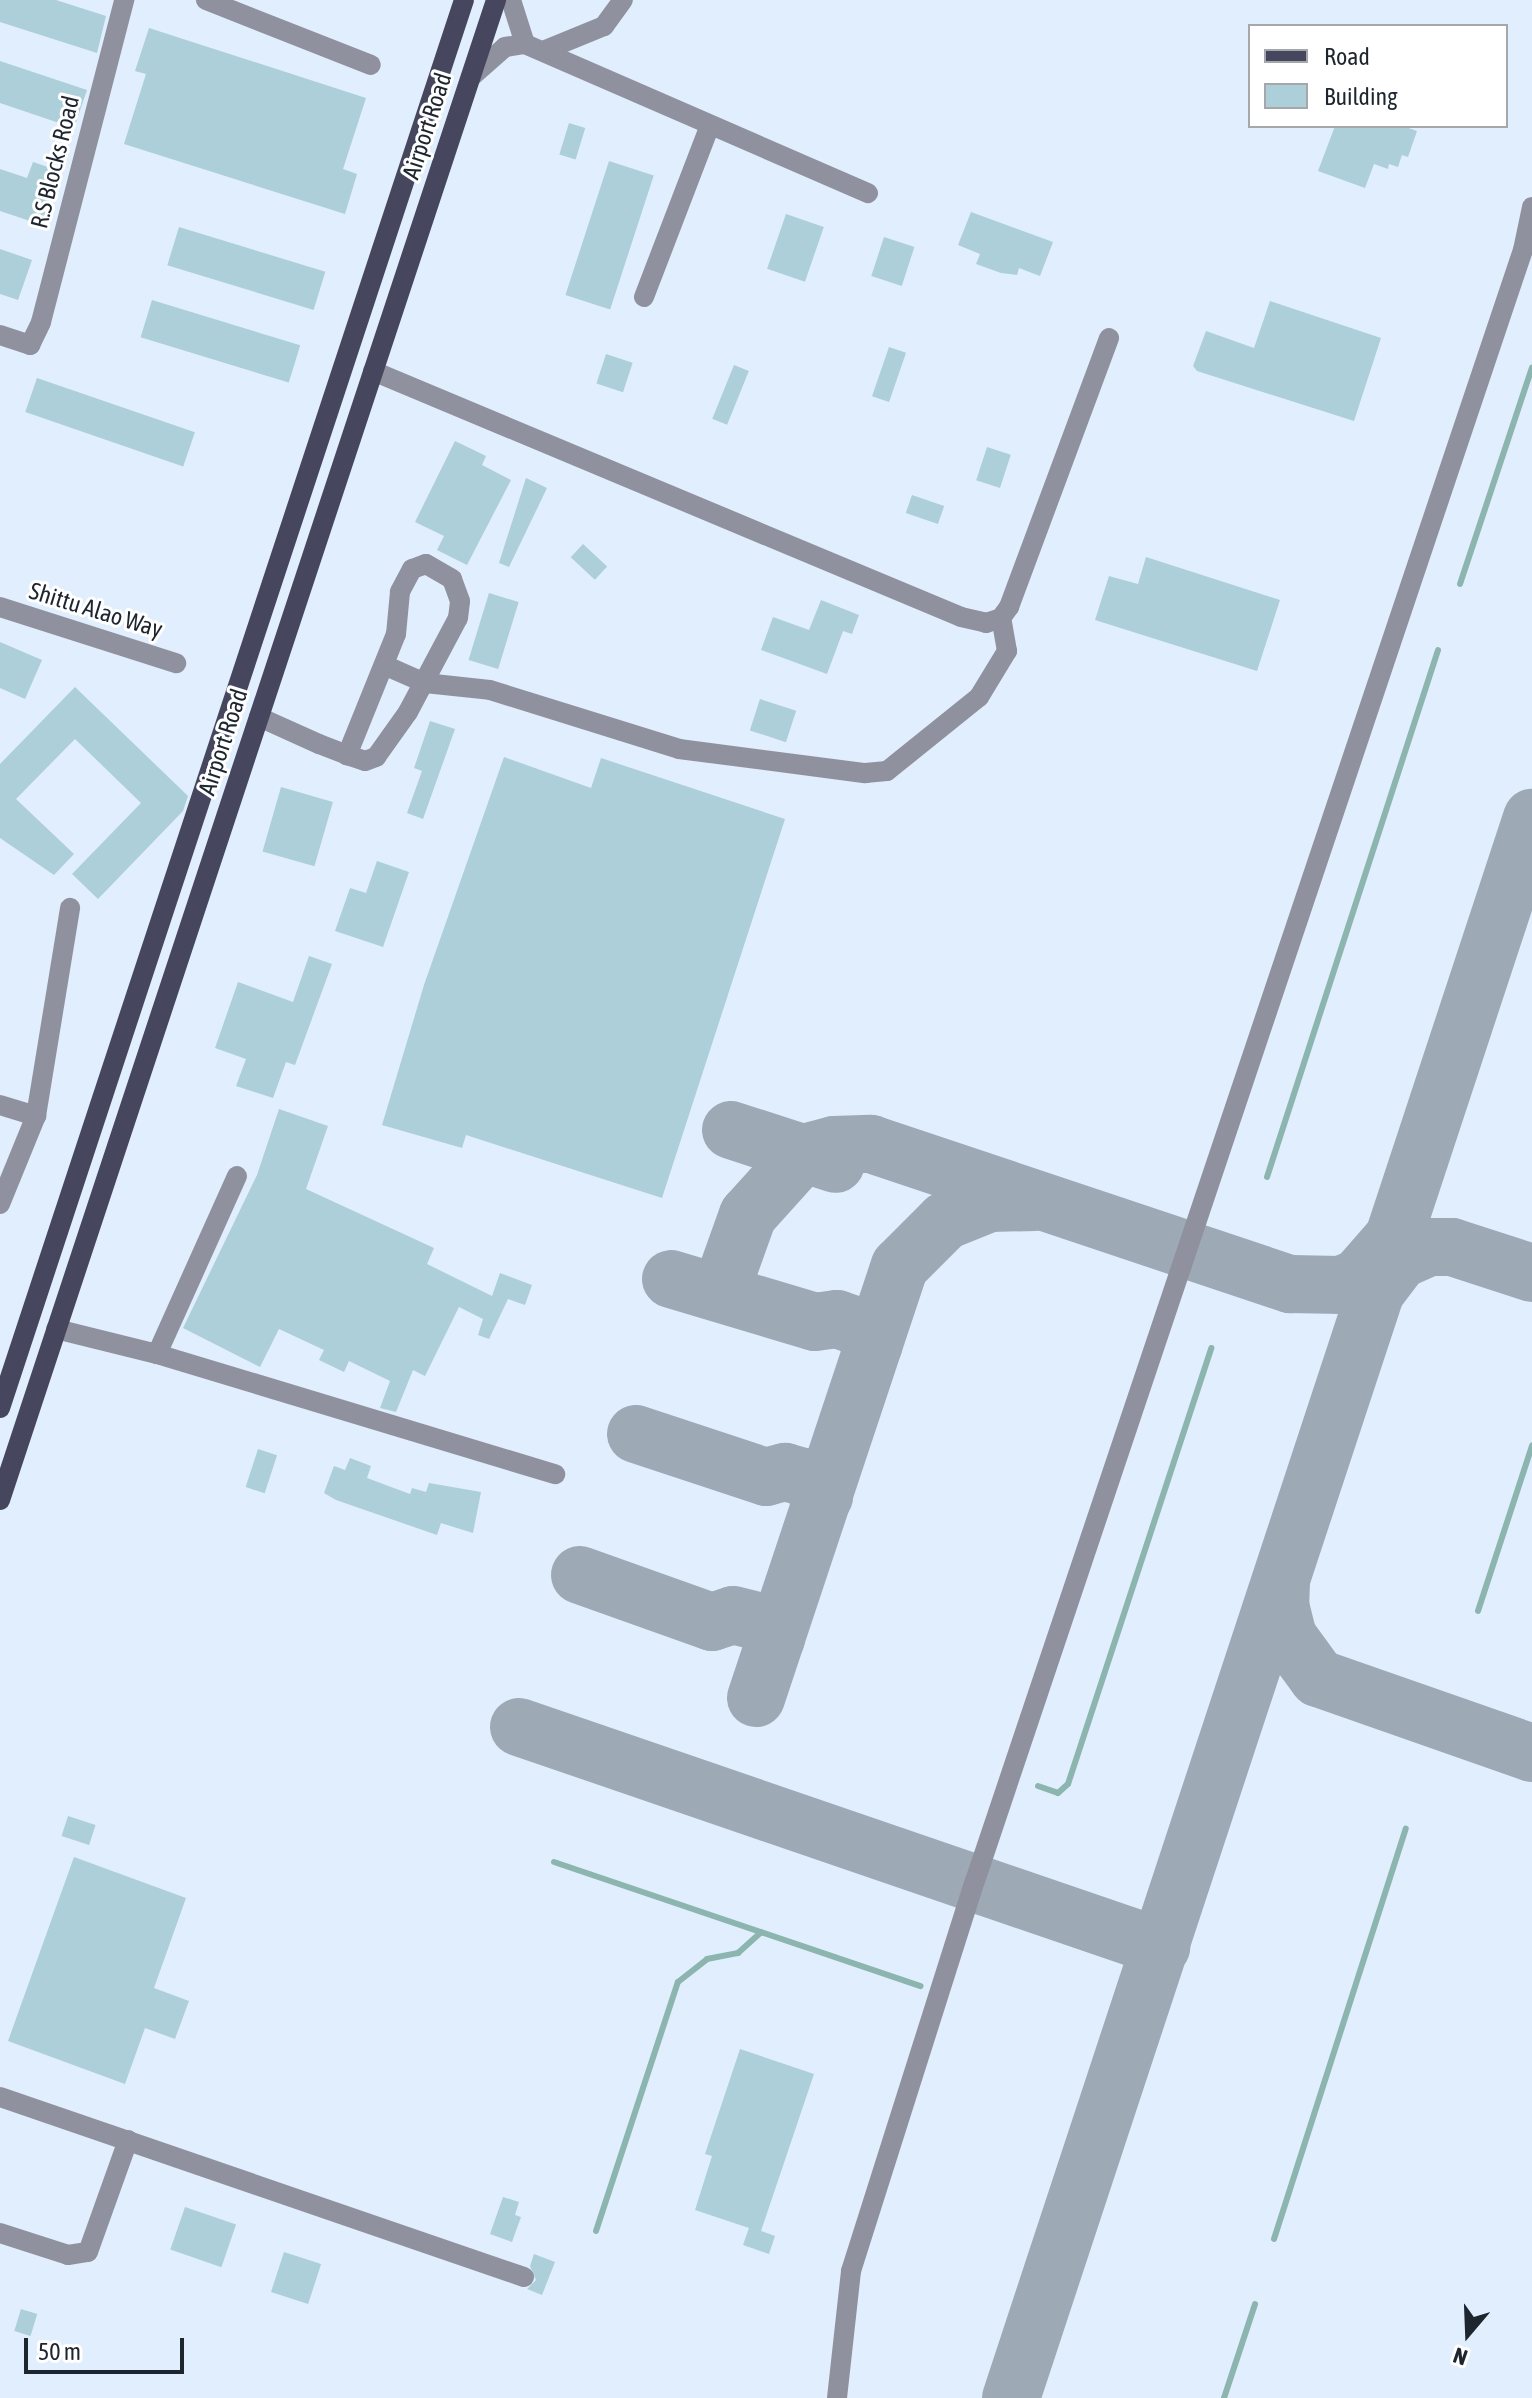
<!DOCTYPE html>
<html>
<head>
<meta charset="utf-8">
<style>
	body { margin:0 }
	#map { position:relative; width:1532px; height:2398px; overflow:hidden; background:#e1eefd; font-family:"Asap Condensed",sans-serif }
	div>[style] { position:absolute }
	.stream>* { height:6px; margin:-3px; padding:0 3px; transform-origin:3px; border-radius:3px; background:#8cb5af }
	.taxiway>* { height:58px; margin:-29px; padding:0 29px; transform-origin:29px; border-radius:29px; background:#9ea9b6 }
	.building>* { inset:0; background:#accfda; transform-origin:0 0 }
	.minor>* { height:20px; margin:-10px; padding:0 10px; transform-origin:10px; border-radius:10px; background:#90919f }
	.major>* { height:20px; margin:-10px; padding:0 10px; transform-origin:10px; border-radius:10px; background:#46475e }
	span { translate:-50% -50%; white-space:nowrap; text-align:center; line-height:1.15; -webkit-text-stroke:6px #fff; paint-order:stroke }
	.street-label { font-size:24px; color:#1d252e }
	.legend { position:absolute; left:1248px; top:24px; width:260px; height:104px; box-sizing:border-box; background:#fff; border:2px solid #a5a8ab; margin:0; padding:10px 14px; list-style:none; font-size:24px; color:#1d252e }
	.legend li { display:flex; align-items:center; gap:16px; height:40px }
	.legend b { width:40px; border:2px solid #a5a8ab }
	.north { position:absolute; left:1428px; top:2294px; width:80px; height:80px; -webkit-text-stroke:6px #fff; paint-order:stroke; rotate:199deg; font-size:22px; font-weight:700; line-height:32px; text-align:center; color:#1d252e }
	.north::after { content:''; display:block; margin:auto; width:28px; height:36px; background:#1d252e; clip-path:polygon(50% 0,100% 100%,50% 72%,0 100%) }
	.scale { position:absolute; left:24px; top:2338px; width:160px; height:36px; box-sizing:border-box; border:4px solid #1d252e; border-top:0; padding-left:10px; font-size:24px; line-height:28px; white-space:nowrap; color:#1d252e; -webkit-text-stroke:6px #fff; paint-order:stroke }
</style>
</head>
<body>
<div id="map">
	<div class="stream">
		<div style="left:1460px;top:584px;width:228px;rotate:-71.6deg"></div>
		<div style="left:1267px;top:1177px;width:554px;rotate:-72.02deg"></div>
		<div style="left:1478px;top:1611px;width:174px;rotate:-71.9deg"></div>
		<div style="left:1038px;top:1786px;width:21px;rotate:19deg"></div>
		<div style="left:1058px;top:1793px;width:13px;rotate:-42deg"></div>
		<div style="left:1068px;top:1784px;width:459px;rotate:-71.8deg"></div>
		<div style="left:554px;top:1862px;width:387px;rotate:18.7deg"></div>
		<div style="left:596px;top:2231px;width:262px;rotate:-71.8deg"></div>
		<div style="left:678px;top:1982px;width:37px;rotate:-38deg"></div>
		<div style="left:707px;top:1959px;width:32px;rotate:-11deg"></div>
		<div style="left:738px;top:1953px;width:31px;rotate:-42deg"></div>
		<div style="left:1274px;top:2239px;width:431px;rotate:-72.2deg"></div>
		<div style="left:1224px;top:2398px;width:99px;rotate:-71.7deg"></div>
	</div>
	<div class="taxiway">
		<div style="left:731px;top:1130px;width:110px;rotate:17.9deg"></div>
		<div style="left:671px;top:1279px;width:150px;rotate:16.6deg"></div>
		<div style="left:815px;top:1322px;width:22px;rotate:-8deg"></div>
		<div style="left:837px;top:1319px;width:21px;rotate:19deg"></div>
		<div style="left:857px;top:1326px;width:25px;rotate:48deg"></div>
		<div style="left:720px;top:1293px;width:83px;rotate:-70.3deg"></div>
		<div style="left:748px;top:1215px;width:84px;rotate:-47.9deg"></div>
		<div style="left:804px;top:1153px;width:31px;rotate:-15deg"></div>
		<div style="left:834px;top:1145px;width:37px;rotate:-2deg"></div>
		<div style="left:871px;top:1144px;width:442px;rotate:18.5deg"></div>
		<div style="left:1290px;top:1284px;width:51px;rotate:1.1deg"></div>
		<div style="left:1341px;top:1285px;width:18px;rotate:-22deg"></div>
		<div style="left:1358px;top:1278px;width:53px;rotate:-48.8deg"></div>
		<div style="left:1375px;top:1293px;width:41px;rotate:-52.9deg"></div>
		<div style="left:1400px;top:1260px;width:32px;rotate:-24deg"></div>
		<div style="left:1429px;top:1247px;width:23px"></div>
		<div style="left:1452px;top:1247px;width:84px;rotate:18deg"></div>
		<div style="left:636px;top:1434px;width:137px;rotate:18.3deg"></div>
		<div style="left:766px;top:1477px;width:20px;rotate:-15deg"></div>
		<div style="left:785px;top:1472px;width:20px;rotate:15deg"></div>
		<div style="left:804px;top:1477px;width:28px;rotate:44deg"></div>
		<div style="left:580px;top:1575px;width:140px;rotate:19.6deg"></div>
		<div style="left:712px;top:1622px;width:22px;rotate:-18deg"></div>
		<div style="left:733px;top:1615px;width:25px;rotate:14deg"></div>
		<div style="left:757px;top:1621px;width:26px;rotate:43deg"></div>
		<div style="left:1281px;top:1582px;width:23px;rotate:92deg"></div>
		<div style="left:1280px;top:1605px;width:33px;rotate:76deg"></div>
		<div style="left:1288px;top:1637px;width:51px;rotate:53.8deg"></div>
		<div style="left:1318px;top:1678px;width:227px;rotate:19.3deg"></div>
		<div style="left:756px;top:1698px;width:455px;rotate:-71.6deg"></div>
		<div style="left:900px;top:1266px;width:64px;rotate:-45deg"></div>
		<div style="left:945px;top:1221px;width:48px;rotate:-21.8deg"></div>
		<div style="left:990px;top:1203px;width:45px;rotate:-1.3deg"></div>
		<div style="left:519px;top:1727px;width:679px;rotate:18.92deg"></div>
		<div style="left:1011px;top:2398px;width:1664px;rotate:-71.75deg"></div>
	</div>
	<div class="building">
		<div style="clip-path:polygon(0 0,56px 0,106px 16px,97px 53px,0 22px)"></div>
		<div style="clip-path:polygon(149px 28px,366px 98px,343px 169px,357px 174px,345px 214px,124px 144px,146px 74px,135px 71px)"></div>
		<div style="clip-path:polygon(0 61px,87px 90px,74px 128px,0 103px)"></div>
		<div style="left:569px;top:123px;width:17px;height:33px;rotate:17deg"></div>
		<div style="clip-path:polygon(1335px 126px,1403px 126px,1417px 131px,1408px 157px,1402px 155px,1398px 167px,1389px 164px,1388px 169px,1374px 164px,1365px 188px,1318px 171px)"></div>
		<div style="left:609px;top:161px;width:47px;height:141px;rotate:18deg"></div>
		<div style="clip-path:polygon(33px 162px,60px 171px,42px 225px,0 211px,0 169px,27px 178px)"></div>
		<div style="clip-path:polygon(971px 212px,1053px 242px,1040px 276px,1019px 268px,1017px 275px,1001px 273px,976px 264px,980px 254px,958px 245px)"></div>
		<div style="left:786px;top:214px;width:40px;height:58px;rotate:19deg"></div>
		<div style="left:179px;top:227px;width:153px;height:40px;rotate:17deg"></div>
		<div style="left:884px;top:237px;width:32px;height:41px;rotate:18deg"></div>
		<div style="clip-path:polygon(0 249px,32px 260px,18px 300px,0 294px)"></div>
		<div style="left:152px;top:300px;width:155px;height:39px;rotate:17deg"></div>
		<div style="clip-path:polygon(1270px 301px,1381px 338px,1354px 421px,1197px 371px,1193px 366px,1206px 331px,1254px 348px)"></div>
		<div style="left:889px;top:347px;width:18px;height:52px;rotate:19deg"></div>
		<div style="left:606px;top:354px;width:28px;height:31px;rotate:18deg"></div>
		<div style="left:734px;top:365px;width:16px;height:58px;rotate:22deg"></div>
		<div style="left:37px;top:378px;width:167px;height:36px;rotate:19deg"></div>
		<div style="clip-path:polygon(455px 441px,486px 456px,482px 465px,511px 480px,467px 565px,437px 550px,444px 536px,415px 522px)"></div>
		<div style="left:987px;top:447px;width:25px;height:35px;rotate:18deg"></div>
		<div style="clip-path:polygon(526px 478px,547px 488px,509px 567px,499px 563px)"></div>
		<div style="left:912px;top:495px;width:34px;height:19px;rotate:19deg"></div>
		<div style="left:583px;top:544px;width:33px;height:18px;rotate:43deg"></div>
		<div style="clip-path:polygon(1146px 557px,1280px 600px,1257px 671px,1095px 620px,1109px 576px,1138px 584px)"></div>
		<div style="left:489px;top:593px;width:31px;height:70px;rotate:17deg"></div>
		<div style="clip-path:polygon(821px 600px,859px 615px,852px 634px,843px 631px,827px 674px,761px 650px,773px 617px,809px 630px)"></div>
		<div style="clip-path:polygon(0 642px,42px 660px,25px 699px,0 688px)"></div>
		<div style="clip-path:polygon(75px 687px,188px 796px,183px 811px,98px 899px,72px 874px,141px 803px,75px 739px,16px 799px,74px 854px,54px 875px,0 838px,0 764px)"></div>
		<div style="left:760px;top:699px;width:38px;height:33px;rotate:18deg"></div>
		<div style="clip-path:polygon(430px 721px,455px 729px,423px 819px,407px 813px,422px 771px,414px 768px)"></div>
		<div style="clip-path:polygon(504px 757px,591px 788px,601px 758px,785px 819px,662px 1198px,466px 1135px,462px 1148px,382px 1125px,424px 985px)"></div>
		<div style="left:281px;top:787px;width:54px;height:67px;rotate:16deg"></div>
		<div style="clip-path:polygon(377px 861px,409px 872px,383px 947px,335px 931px,350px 888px,366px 893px)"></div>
		<div style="clip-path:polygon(309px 956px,332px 964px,295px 1065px,286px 1062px,273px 1098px,236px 1086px,246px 1059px,215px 1048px,238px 982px,293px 1002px)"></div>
		<div style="clip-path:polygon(279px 1109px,328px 1126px,306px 1189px,434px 1248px,427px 1264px,492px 1296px,500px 1273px,532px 1285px,525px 1305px,508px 1299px,489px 1339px,478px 1335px,483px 1319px,459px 1307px,425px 1376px,413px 1370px,396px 1412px,380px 1408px,390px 1381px,349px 1361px,344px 1372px,319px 1360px,324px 1350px,279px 1329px,260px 1367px,183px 1328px,257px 1175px)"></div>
		<div style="left:258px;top:1449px;width:20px;height:40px;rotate:18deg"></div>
		<div style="clip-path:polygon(350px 1458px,371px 1466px,367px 1478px,410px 1494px,412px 1488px,426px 1492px,429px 1483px,481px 1492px,473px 1533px,441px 1523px,437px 1535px,336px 1500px,324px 1493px,334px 1466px,345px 1470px)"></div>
		<div style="left:68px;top:1816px;width:29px;height:21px;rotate:18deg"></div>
		<div style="clip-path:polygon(74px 1857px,186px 1898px,154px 1988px,189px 2001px,175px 2039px,145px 2028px,125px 2084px,8px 2041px)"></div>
		<div style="clip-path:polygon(740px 2049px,814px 2074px,761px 2231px,775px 2236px,769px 2254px,743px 2245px,749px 2228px,695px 2210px,712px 2156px,705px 2154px)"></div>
		<div style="clip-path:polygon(503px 2197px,519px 2202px,515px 2215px,521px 2217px,512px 2242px,490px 2234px)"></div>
		<div style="left:185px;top:2207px;width:54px;height:45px;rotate:19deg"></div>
		<div style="left:284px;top:2252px;width:39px;height:42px;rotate:18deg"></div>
		<div style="clip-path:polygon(534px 2254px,555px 2262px,542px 2295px,527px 2289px,536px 2280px,530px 2266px)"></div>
		<div style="left:21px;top:2309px;width:17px;height:23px;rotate:17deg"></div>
	</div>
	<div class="minor">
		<div style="left:206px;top:0;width:177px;rotate:21.5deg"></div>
		<div style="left:511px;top:0;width:46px;rotate:72.3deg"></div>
		<div style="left:543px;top:51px;width:66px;rotate:-22.3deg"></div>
		<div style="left:604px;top:26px;width:32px;rotate:-54deg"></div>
		<div style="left:471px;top:77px;width:45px;rotate:-41.4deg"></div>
		<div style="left:505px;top:47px;width:20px;rotate:-9deg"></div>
		<div style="left:525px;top:44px;width:374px;rotate:23.5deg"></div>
		<div style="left:644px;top:297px;width:184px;rotate:-69deg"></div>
		<div style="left:0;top:335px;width:32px;rotate:18deg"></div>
		<div style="left:30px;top:345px;width:25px;rotate:-64deg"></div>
		<div style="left:41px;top:322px;width:333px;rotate:-75.5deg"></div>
		<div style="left:373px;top:371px;width:637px;rotate:22.7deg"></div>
		<div style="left:961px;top:617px;width:26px;rotate:13deg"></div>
		<div style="left:986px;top:623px;width:16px;rotate:-18deg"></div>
		<div style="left:1001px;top:618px;width:14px;rotate:-54deg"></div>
		<div style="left:1009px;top:607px;width:287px;rotate:-69.6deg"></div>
		<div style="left:0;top:607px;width:185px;rotate:17.7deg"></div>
		<div style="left:384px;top:665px;width:45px;rotate:23.7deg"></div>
		<div style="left:425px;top:683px;width:65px;rotate:6.1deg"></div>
		<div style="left:490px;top:690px;width:198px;rotate:17.3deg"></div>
		<div style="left:679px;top:749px;width:188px;rotate:7.4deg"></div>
		<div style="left:865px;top:773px;width:22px;rotate:-5deg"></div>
		<div style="left:887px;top:771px;width:118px;rotate:-38.8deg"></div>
		<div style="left:979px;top:697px;width:54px;rotate:-58.7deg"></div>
		<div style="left:1007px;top:651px;width:34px;rotate:-100deg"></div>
		<div style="left:259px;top:717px;width:66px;rotate:24.2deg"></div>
		<div style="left:319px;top:744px;width:30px;rotate:21deg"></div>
		<div style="left:347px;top:755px;width:19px;rotate:18deg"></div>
		<div style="left:365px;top:761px;width:12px;rotate:-20deg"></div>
		<div style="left:376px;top:757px;width:55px;rotate:-54.6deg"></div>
		<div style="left:408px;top:712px;width:106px;rotate:-62deg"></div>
		<div style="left:458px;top:618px;width:17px;rotate:-83deg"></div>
		<div style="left:460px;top:601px;width:23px;rotate:-110deg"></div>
		<div style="left:452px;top:579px;width:30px;rotate:-150deg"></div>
		<div style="left:426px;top:564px;width:15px;rotate:160deg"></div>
		<div style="left:412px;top:569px;width:26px;rotate:118deg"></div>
		<div style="left:400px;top:592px;width:42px;rotate:95.4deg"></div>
		<div style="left:396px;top:634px;width:131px;rotate:112deg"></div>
		<div style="left:0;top:1105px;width:38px;rotate:17deg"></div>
		<div style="left:0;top:1204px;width:95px;rotate:-67.8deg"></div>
		<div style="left:36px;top:1116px;width:211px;rotate:-80.7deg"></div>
		<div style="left:56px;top:1329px;width:104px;rotate:13.9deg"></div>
		<div style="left:157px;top:1354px;width:416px;rotate:16.8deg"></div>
		<div style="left:157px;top:1354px;width:195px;rotate:-65.8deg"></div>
		<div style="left:0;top:2097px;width:554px;rotate:18.96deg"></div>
		<div style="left:0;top:2233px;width:71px;rotate:17.9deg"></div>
		<div style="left:68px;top:2255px;width:20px;rotate:-9deg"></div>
		<div style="left:88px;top:2252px;width:119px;rotate:-70.3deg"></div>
		<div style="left:837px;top:2398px;width:128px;rotate:-83.7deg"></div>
		<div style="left:851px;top:2271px;width:409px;rotate:-72.4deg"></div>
		<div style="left:975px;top:1881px;width:1721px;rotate:-71.43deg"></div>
		<div style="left:1523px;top:250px;width:44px;rotate:-78.2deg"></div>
	</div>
	<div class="major">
		<div style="left:0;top:1408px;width:1482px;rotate:-71.76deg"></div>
		<div style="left:0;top:1500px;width:1580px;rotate:-71.7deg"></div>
	</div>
	<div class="street-label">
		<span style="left:427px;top:126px;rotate:-72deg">Airport Road</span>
		<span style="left:55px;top:162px;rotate:-76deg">R.S Blocks Road</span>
		<span style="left:96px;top:610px;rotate:17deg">Shittu Alao Way</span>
		<span style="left:223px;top:742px;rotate:-72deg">Airport Road</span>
	</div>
	<ul class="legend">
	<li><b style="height:10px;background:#46475e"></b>Road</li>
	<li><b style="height:22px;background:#accfda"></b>Building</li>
	</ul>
	<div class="north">N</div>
	<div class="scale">50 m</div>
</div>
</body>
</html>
